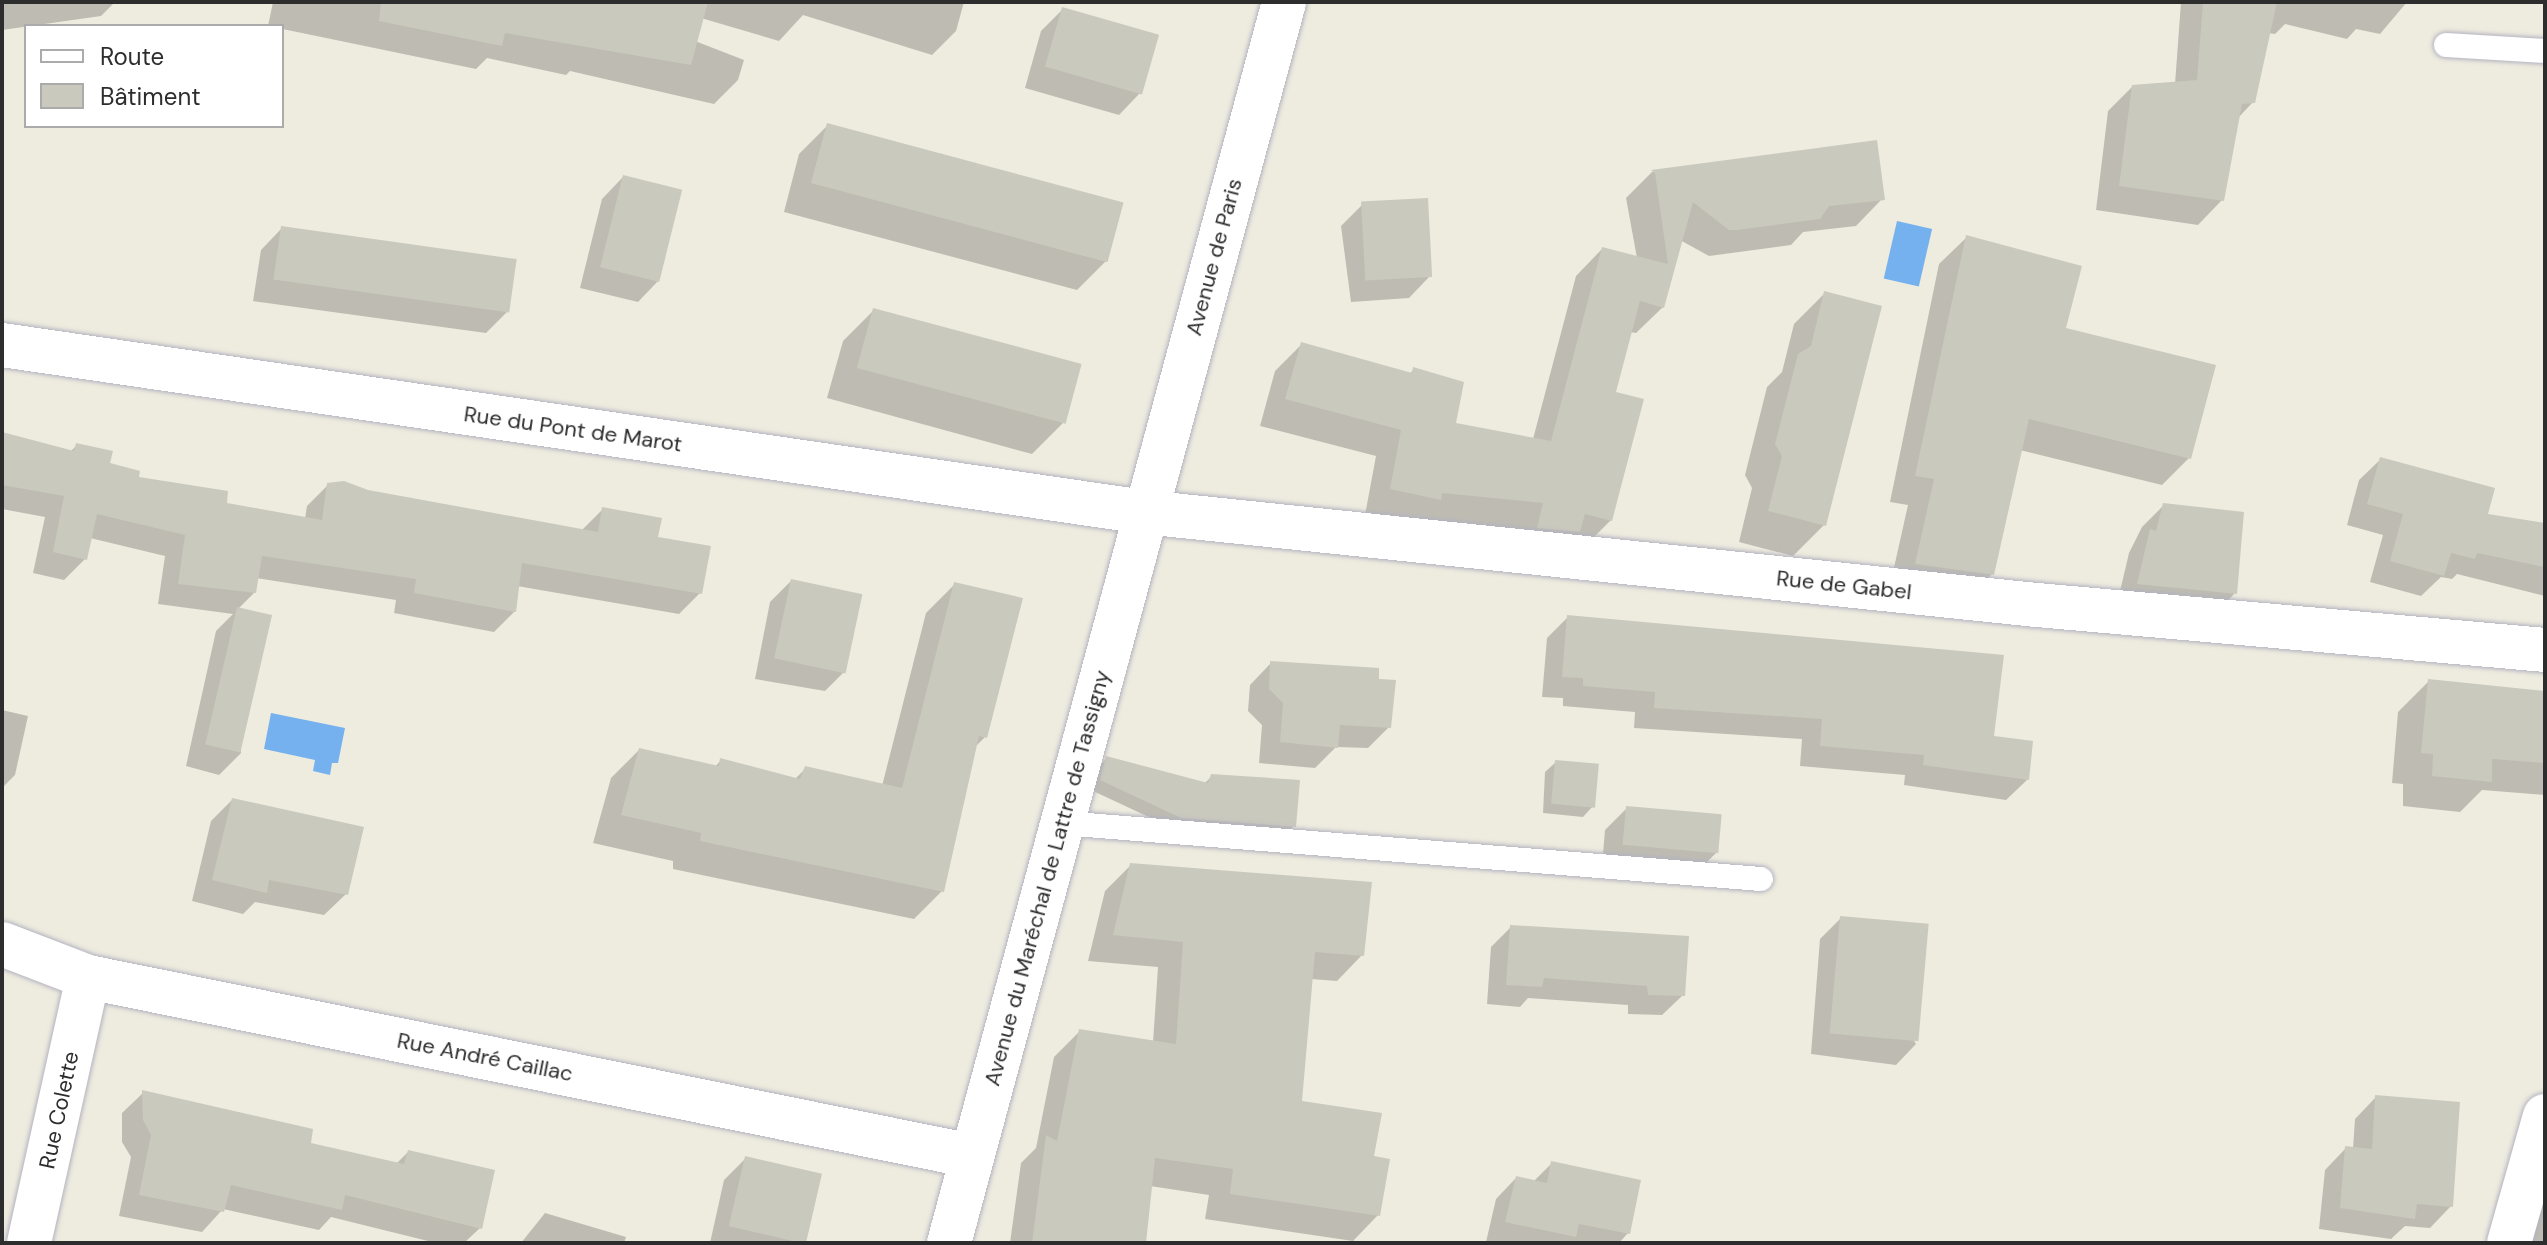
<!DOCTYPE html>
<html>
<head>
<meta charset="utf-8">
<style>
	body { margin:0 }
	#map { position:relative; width:2547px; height:1245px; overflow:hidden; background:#eeebdf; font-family:"DM Sans",sans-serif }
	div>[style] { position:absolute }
	.water>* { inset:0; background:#74b1ee; transform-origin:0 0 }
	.shadow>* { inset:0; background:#0003 }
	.building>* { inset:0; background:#cac9be; transform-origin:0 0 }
	.roads { filter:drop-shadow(0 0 2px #b3b3c0) drop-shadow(0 0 2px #b3b3c0) }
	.lane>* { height:24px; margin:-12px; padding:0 12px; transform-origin:12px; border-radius:12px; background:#fff }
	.street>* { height:44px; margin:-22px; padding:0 22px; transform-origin:22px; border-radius:22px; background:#fff }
	.secondary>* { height:44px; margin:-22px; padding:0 22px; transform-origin:22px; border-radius:22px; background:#fff }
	span { translate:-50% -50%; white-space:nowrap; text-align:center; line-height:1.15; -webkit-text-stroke:6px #fff; paint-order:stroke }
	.street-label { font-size:22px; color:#2d2d2d }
	.frame { position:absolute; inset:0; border:4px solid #2d2d2d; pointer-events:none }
	.legend { position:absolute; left:24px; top:24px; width:260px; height:104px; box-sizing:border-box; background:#fff; border:2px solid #ababab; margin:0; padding:10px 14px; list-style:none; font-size:24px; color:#2d2d2d }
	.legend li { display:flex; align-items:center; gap:16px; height:40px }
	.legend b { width:40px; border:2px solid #ababab }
</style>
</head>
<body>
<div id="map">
	<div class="water">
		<div style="left:1897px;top:221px;width:36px;height:59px;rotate:13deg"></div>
		<div style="clip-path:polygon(271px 713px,345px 728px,338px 763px,332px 763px,330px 775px,313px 771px,315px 760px,264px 749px)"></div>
	</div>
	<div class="shadow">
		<div style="clip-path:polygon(2px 2px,115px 2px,101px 16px,2px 30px)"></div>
		<div style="clip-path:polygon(273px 2px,964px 2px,956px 31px,932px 55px,803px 15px,779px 41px,701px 18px,695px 41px,744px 60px,738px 80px,714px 104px,570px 71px,566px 75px,487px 58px,476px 69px,268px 26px)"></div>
		<div style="clip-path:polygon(2181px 2px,2407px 2px,2380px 34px,2356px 29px,2347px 39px,2285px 24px,2275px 34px,2268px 33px,2253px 102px,2238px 118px,2222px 200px,2198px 225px,2096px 210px,2108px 111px,2132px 87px,2175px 84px)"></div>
		<div style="clip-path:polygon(1063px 9px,1140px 93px,1119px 115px,1025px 88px,1041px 31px)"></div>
		<div style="clip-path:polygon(828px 125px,1106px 261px,1077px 290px,784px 212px,799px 154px)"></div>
		<div style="clip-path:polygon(1875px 142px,1882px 199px,1856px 226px,1803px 232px,1791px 245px,1709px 256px,1680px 240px,1663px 307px,1636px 333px,1630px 332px,1614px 394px,1611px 520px,1584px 547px,1365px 515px,1376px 456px,1260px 426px,1275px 371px,1302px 344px,1409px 375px,1414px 369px,1454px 424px,1533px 439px,1576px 276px,1602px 249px,1637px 258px,1626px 198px,1652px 172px)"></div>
		<div style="clip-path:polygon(623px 177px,659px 280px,638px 302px,580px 288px,602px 199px)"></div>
		<div style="clip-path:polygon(1362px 205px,1430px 276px,1409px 298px,1351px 302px,1341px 226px)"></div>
		<div style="clip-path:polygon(282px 228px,507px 312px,486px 333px,253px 301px,261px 250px)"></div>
		<div style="clip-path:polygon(1966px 238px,2189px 458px,2162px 485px,2020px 450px,1992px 574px,1965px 601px,1889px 590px,1908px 505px,1890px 502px,1939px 264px)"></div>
		<div style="clip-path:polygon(1825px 293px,1824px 525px,1793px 556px,1739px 542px,1752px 488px,1745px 475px,1767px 387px,1782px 372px,1794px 324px)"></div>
		<div style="clip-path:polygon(874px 310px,1063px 423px,1032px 454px,827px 398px,843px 341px)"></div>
		<div style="clip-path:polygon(2px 434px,70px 452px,77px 445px,137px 478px,225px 504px,305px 519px,307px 506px,328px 485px,581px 531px,603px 509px,655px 538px,700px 593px,679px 614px,517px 586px,515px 611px,494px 632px,394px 613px,396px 600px,256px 578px,254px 593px,237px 610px,241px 753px,219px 775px,186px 766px,216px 631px,233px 614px,158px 604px,165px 556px,90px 538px,85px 559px,64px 580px,33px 573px,45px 517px,2px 509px)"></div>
		<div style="clip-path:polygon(2381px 459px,2485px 516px,2545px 524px,2545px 596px,2457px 574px,2452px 579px,2441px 577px,2421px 596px,2370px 582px,2383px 535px,2347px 525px,2359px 480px)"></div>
		<div style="clip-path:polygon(2164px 505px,2235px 593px,2214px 615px,2117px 604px,2129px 553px,2142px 527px)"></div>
		<div style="clip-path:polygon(791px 581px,846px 670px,825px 691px,755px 679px,770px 602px)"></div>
		<div style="clip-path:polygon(955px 584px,985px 737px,974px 748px,942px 891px,914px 919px,673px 869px,673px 861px,593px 843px,611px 778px,639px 750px,715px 767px,721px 760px,795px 779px,805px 769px,882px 786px,926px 613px)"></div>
		<div style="clip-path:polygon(1568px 617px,1992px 738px,2027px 780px,2006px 800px,1904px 785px,1905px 775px,1800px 766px,1802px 739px,1634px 728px,1635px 712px,1563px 706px,1563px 698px,1542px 697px,1547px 638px)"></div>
		<div style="clip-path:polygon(1271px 663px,1389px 727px,1368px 748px,1336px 747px,1315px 768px,1259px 763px,1262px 725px,1248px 711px,1250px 685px)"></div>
		<div style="clip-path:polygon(2429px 681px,2545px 693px,2545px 795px,2482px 790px,2460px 812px,2403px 806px,2403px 784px,2392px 783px,2398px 712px)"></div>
		<div style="clip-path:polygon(2px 710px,28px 716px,15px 775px,2px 788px)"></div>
		<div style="clip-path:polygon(1107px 758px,1204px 784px,1212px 776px,1294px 826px,1284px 836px,1170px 827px,1091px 790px,1096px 769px)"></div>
		<div style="clip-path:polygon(1556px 762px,1593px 806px,1583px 817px,1543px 813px,1545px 772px)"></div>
		<div style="clip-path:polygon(232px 800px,346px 894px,324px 915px,255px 902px,243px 914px,192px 901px,211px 821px)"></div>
		<div style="clip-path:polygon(1627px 808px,1717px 852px,1695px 874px,1602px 866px,1605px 830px)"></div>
		<div style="clip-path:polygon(1131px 865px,1362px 955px,1337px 981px,1311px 979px,1300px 1103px,1372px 1158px,1378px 1215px,1353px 1241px,1205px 1219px,1209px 1195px,1150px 1186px,1144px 1243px,1010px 1243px,1021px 1163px,1036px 1148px,1054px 1057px,1080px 1031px,1153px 1043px,1158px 967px,1088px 961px,1105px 891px)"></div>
		<div style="clip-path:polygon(1841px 918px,1916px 1044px,1896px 1065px,1811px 1054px,1820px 939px)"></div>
		<div style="clip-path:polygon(1511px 927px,1683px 995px,1662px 1015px,1628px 1014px,1628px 1005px,1528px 998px,1520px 1007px,1487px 1004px,1491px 947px)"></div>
		<div style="clip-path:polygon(143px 1093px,309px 1144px,396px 1164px,408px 1152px,480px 1228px,464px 1243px,436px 1243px,331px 1217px,319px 1230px,223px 1209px,202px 1232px,119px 1216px,131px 1157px,122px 1142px,122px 1113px)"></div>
		<div style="clip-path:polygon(2376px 1097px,2451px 1206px,2430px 1228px,2405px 1226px,2391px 1239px,2319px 1229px,2325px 1170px,2346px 1148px,2353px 1149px,2355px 1119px)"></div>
		<div style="clip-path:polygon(746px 1158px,819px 1176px,805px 1243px,710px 1243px,724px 1180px)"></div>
		<div style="clip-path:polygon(1552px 1163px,1628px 1233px,1619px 1243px,1486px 1242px,1496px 1199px,1516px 1178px,1533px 1182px)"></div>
		<div style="clip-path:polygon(2545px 1194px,2545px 1243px,2523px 1243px)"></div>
		<div style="clip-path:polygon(545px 1213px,626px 1237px,624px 1243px,521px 1243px)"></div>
	</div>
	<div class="building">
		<div style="clip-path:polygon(381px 2px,708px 2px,691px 65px,505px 33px,502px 46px,379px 21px)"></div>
		<div style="clip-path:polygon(2203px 2px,2277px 2px,2255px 103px,2242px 104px,2224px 201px,2119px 186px,2132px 85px,2197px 80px)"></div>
		<div style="left:1062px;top:7px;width:101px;height:62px;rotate:16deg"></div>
		<div style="left:827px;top:123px;width:307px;height:62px;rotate:15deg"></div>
		<div style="clip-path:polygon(1877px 140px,1885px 200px,1829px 206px,1820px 219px,1737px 230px,1729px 230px,1693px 202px,1664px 308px,1640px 301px,1616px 392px,1644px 399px,1612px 521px,1585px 514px,1580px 532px,1537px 528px,1543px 503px,1442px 493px,1441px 500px,1390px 489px,1401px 430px,1285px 399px,1301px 342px,1412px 373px,1413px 367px,1464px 382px,1456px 423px,1551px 441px,1602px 247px,1668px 264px,1655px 173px,1651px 170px)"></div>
		<div style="left:623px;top:175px;width:61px;height:95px;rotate:14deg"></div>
		<div style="left:1428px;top:198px;width:79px;height:67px;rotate:87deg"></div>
		<div style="left:281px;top:226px;width:238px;height:54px;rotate:8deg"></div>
		<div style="clip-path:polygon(1966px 235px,2082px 266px,2066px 328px,2216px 365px,2191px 459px,2029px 419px,1994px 575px,1915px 564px,1934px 479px,1915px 476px)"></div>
		<div style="clip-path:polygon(1824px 291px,1882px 306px,1826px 526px,1768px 511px,1782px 456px,1775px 444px,1798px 354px,1811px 346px)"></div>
		<div style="left:873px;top:308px;width:216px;height:62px;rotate:15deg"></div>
		<div style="clip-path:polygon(2px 432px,74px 451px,76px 443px,113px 451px,110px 463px,140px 471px,139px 477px,228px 491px,227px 503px,322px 520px,327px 483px,344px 481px,368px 490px,598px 532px,602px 507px,662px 518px,658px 537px,711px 546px,702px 594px,522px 563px,516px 612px,414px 593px,416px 579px,262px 556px,256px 593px,178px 584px,185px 535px,97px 514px,87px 560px,53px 552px,64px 496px,2px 485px)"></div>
		<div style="clip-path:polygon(2380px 457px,2495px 488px,2488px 514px,2545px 523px,2545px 567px,2477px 553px,2475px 559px,2451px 553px,2444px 576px,2390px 561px,2403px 514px,2367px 504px)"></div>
		<div style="clip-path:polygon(2163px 503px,2244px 512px,2237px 594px,2137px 584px,2150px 529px,2156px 531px)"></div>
		<div style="left:791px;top:579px;width:73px;height:81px;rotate:12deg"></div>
		<div style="clip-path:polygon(954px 582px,1023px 598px,987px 738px,979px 736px,944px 892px,700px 841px,701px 833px,621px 815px,639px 748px,719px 766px,720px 758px,800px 779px,805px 766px,902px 788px)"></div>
		<div style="left:237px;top:607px;width:36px;height:141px;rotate:13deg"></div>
		<div style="clip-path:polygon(1567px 615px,2004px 655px,1994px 736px,2033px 741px,2029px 780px,1923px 765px,1924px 755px,1820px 746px,1822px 719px,1654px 708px,1655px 692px,1583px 686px,1583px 678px,1562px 677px)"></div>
		<div style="clip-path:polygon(1270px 661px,1379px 668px,1379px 679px,1396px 680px,1391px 728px,1340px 725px,1338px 748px,1280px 742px,1283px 703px,1269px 689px)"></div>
		<div style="clip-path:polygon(2428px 679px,2545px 691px,2545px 763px,2492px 759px,2492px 782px,2432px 776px,2433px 754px,2421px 753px)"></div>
		<div style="clip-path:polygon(1106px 756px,1208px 783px,1211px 774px,1300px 780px,1296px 827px,1181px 818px,1100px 780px)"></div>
		<div style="left:1555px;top:760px;width:44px;height:44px;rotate:5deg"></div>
		<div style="clip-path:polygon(232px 798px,364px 827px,348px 895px,269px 880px,267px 893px,212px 880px)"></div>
		<div style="left:1626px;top:806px;width:96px;height:39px;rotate:5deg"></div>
		<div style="clip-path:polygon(1130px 863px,1372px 882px,1364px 956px,1315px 952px,1302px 1101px,1382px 1113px,1374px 1156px,1390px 1159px,1380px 1216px,1230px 1194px,1233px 1169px,1155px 1158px,1146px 1243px,1032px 1243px,1046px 1135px,1057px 1141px,1079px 1029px,1176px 1044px,1183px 942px,1113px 935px)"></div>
		<div style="left:1840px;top:916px;width:89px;height:118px;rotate:5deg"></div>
		<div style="clip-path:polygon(1510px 925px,1689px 936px,1685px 996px,1648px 995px,1647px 986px,1544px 978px,1542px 987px,1506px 985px)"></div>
		<div style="clip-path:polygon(142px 1090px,313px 1129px,311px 1143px,404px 1164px,408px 1150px,495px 1170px,482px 1229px,345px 1195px,342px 1210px,231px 1185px,224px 1212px,139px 1195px,151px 1135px,143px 1120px)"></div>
		<div style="clip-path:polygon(2375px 1095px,2460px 1102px,2453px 1207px,2417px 1204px,2415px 1219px,2340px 1208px,2345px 1146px,2372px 1149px)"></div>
		<div style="left:745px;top:1156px;width:79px;height:72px;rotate:13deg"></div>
		<div style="clip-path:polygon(1551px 1161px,1641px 1180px,1630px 1234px,1579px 1224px,1576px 1237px,1505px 1222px,1516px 1176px,1547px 1183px)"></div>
	</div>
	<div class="roads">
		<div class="lane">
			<div style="left:2446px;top:45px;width:99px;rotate:3.5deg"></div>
			<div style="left:1062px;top:823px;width:701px;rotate:4.58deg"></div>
		</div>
		<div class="street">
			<div style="left:2px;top:345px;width:1154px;rotate:8.32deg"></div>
			<div style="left:1144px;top:512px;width:898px;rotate:5.95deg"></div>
			<div style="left:2037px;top:605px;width:510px;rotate:5.06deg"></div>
			<div style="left:2px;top:944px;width:92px;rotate:21deg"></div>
			<div style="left:88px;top:977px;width:902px;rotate:11.45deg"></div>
			<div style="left:29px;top:1243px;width:272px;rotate:-77.5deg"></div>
			<div style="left:2509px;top:1243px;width:132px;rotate:-74.2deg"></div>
		</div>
		<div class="secondary">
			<div style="left:949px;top:1243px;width:1285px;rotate:-74.89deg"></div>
		</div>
	</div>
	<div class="street-label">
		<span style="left:1214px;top:257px;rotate:-75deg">Avenue de Paris</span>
		<span style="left:573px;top:429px;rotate:8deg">Rue du Pont de Marot</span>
		<span style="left:1844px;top:585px;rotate:6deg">Rue de Gabel</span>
		<span style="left:1047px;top:878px;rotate:-75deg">Avenue du Maréchal de Lattre de Tassigny</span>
		<span style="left:485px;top:1057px;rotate:11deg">Rue André Caillac</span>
		<span style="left:59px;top:1110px;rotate:-78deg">Rue Colette</span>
	</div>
	<div class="frame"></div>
	<ul class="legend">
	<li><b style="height:10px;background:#fff"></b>Route</li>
	<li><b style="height:22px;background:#cac9be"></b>Bâtiment</li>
	</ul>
</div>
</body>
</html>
